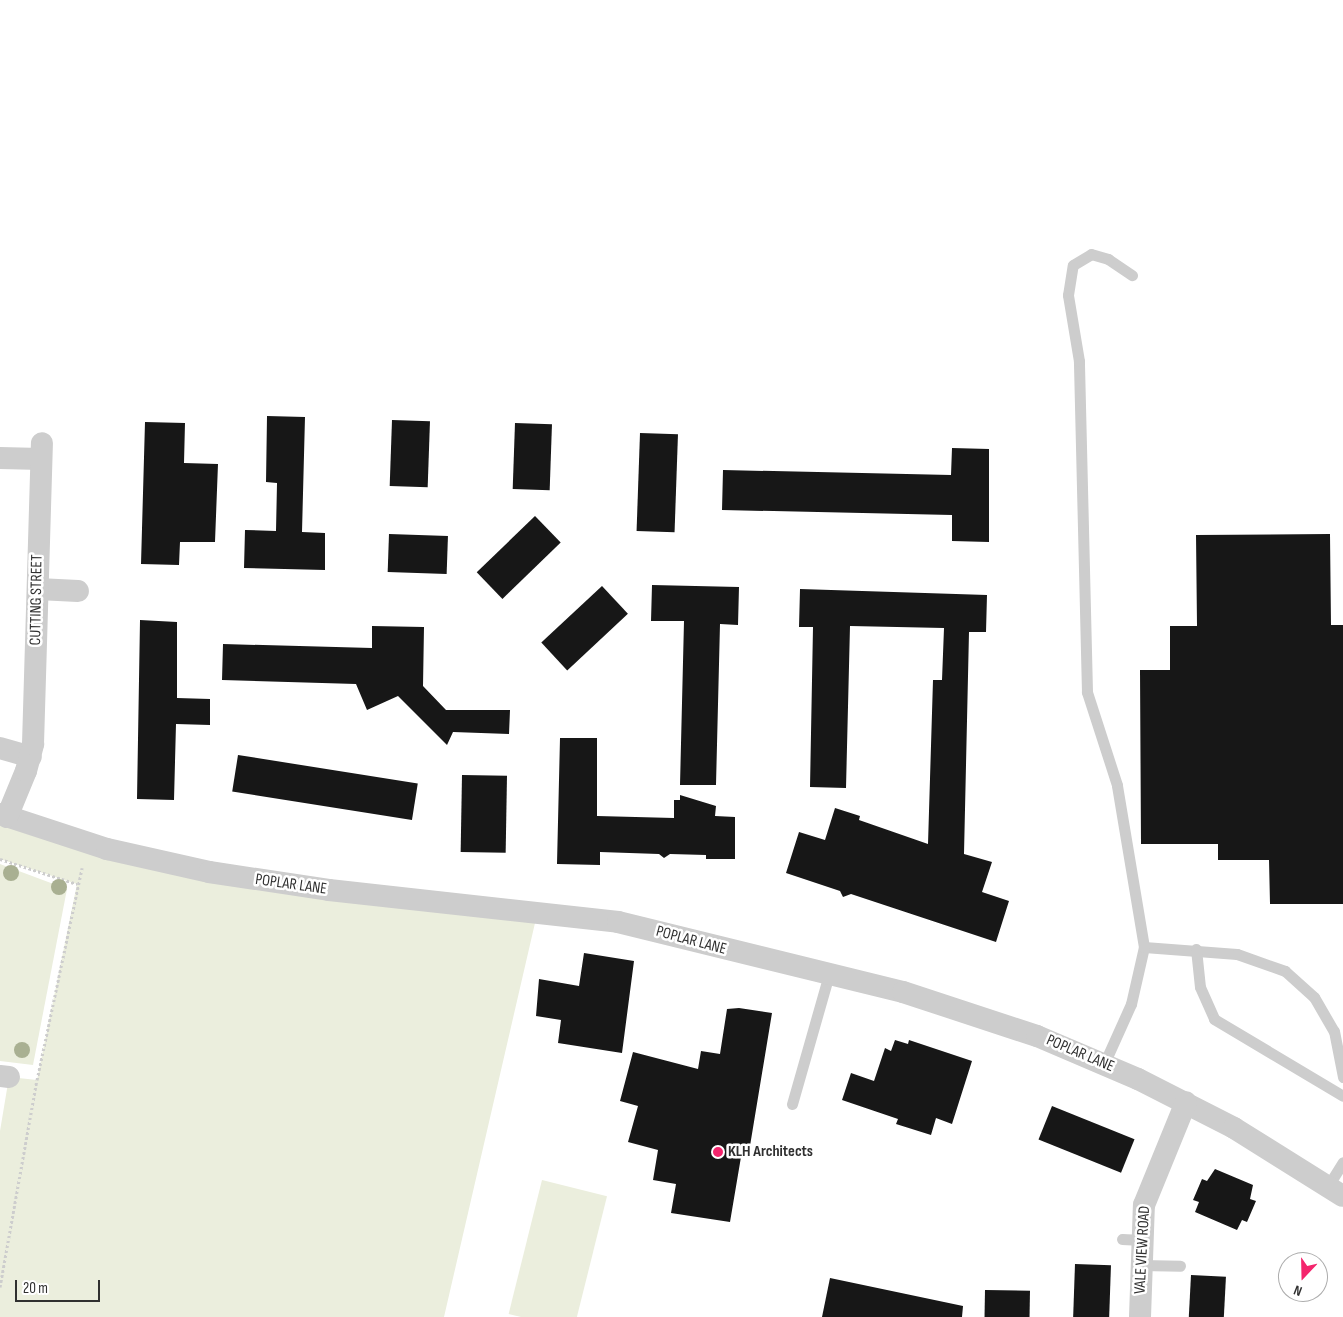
<!DOCTYPE html>
<html>
<head>
<meta charset="utf-8">
<style>
	body { margin:0 }
	#map { position:relative; width:1343px; height:1317px; overflow:hidden; background:#fff; font-family:"Sofia Sans Condensed",sans-serif }
	div>[style] { position:absolute }
	.green>* { inset:0; background:#ebeedd; transform-origin:0 0 }
	.building>* { inset:0; background:#171717; transform-origin:0 0 }
	.path>* { height:3px; margin-top:-1.5px; transform-origin:0; background:repeating-linear-gradient(90deg,#cdcdcd 0 2.5px,transparent 0 5px) }
	.service>* { height:11px; margin:-5.5px; padding:0 5.5px; transform-origin:5.5px; border-radius:5.5px; background:#cdcdcd }
	.minor>* { height:22px; margin:-11px; padding:0 11px; transform-origin:11px; border-radius:11px; background:#cdcdcd }
	.trees>* { width:16px; height:16px; margin:-8px; border-radius:50%; background:#a9b092 }
	.dots>* { width:14px; height:14px; translate:-50% -50%; box-sizing:border-box; border:2px solid #fff; border-radius:50% }
	span { translate:-50% -50%; white-space:nowrap; text-align:center; line-height:1.15; -webkit-text-stroke:5px #fff; paint-order:stroke }
	.street-label { font-size:16px; color:#303030 }
	.poi-label { font-size:16px; color:#303030; font-weight:700 }
	.left { translate:0 -50%; text-align:left }
	.north { position:absolute; left:1278px; top:1252px; width:50px; height:50px; box-sizing:border-box; background:#fff; border:1px solid #acacac; border-radius:50%; rotate:201deg; font-size:14px; font-weight:700; line-height:20px; text-align:center; color:#303030 }
	.north::after { content:''; display:block; margin:auto; width:18px; height:22px; background:#f4256d; clip-path:polygon(50% 0,100% 100%,50% 72%,0 100%) }
	.scale { position:absolute; left:15px; top:1280px; width:85px; height:22px; box-sizing:border-box; border:2px solid #303030; border-top:0; padding-left:6px; font-size:15px; line-height:18px; white-space:nowrap; color:#303030; -webkit-text-stroke:4px #fff; paint-order:stroke }
</style>
</head>
<body>
<div id="map">
	<div class="green">
		<div style="clip-path:polygon(0 814px,107px 849px,538px 910px,444px 1317px,0 1317px,0 1131px,9px 1077px,37px 1080px,77px 884px,0 859px)"></div>
		<div style="clip-path:polygon(0 864px,67px 889px,33px 1065px,0 1061px)"></div>
		<div style="left:542px;top:1180px;width:67px;height:138px;rotate:14deg"></div>
	</div>
	<div class="building">
		<div style="clip-path:polygon(267px 416px,305px 417px,302px 532px,325px 533px,325px 570px,244px 568px,245px 530px,276px 531px,277px 483px,266px 482px)"></div>
		<div style="left:392px;top:420px;width:38px;height:66px;rotate:2deg"></div>
		<div style="clip-path:polygon(145px 422px,185px 423px,184px 463px,218px 464px,215px 542px,180px 542px,179px 565px,141px 564px)"></div>
		<div style="left:515px;top:423px;width:37px;height:66px;rotate:2deg"></div>
		<div style="left:640px;top:433px;width:38px;height:98px;rotate:2deg"></div>
		<div style="clip-path:polygon(952px 448px,989px 449px,989px 542px,952px 541px,952px 515px,722px 510px,723px 470px,951px 475px)"></div>
		<div style="left:535px;top:516px;width:37px;height:81px;rotate:46deg"></div>
		<div style="left:389px;top:534px;width:59px;height:38px;rotate:2deg"></div>
		<div style="clip-path:polygon(1330px 534px,1331px 625px,1343px 625px,1343px 904px,1270px 904px,1269px 860px,1218px 860px,1218px 844px,1141px 844px,1140px 670px,1170px 670px,1170px 626px,1197px 626px,1196px 535px)"></div>
		<div style="clip-path:polygon(652px 585px,739px 587px,738px 625px,720px 624px,716px 785px,680px 785px,684px 621px,651px 621px)"></div>
		<div style="left:602px;top:586px;width:38px;height:83px;rotate:47deg"></div>
		<div style="clip-path:polygon(800px 589px,987px 595px,986px 632px,969px 632px,964px 854px,992px 862px,982px 892px,1009px 901px,996px 942px,851px 894px,843px 897px,840px 891px,786px 873px,799px 832px,825px 840px,835px 808px,860px 816px,859px 820px,928px 844px,933px 680px,942px 680px,944px 628px,850px 626px,846px 788px,810px 787px,813px 627px,799px 627px)"></div>
		<div style="clip-path:polygon(140px 620px,177px 622px,177px 698px,210px 699px,210px 725px,176px 724px,174px 800px,137px 799px)"></div>
		<div style="clip-path:polygon(372px 626px,424px 627px,423px 686px,446px 710px,510px 710px,509px 734px,453px 732px,447px 745px,398px 696px,367px 710px,356px 684px,222px 680px,223px 644px,372px 648px)"></div>
		<div style="clip-path:polygon(560px 738px,597px 738px,597px 816px,674px 818px,674px 800px,680px 800px,680px 795px,716px 806px,715px 816px,735px 817px,735px 859px,706px 859px,706px 855px,670px 854px,664px 858px,659px 854px,600px 852px,600px 865px,557px 864px)"></div>
		<div style="left:238px;top:755px;width:182px;height:37px;rotate:9deg"></div>
		<div style="left:462px;top:775px;width:45px;height:77px;rotate:1deg"></div>
		<div style="clip-path:polygon(584px 953px,634px 961px,622px 1053px,558px 1043px,561px 1020px,536px 1016px,539px 979px,579px 986px)"></div>
		<div style="clip-path:polygon(739px 1008px,772px 1013px,748px 1158px,741px 1157px,730px 1222px,671px 1213px,676px 1184px,653px 1180px,658px 1150px,628px 1142px,638px 1106px,620px 1101px,633px 1052px,698px 1069px,701px 1051px,720px 1054px,727px 1009px)"></div>
		<div style="clip-path:polygon(895px 1040px,908px 1044px,909px 1040px,972px 1061px,952px 1124px,936px 1118px,931px 1135px,896px 1124px,898px 1119px,842px 1100px,851px 1073px,874px 1081px,885px 1048px,891px 1051px)"></div>
		<div style="left:1052px;top:1106px;width:89px;height:36px;rotate:22deg"></div>
		<div style="clip-path:polygon(1215px 1169px,1253px 1185px,1250px 1199px,1256px 1201px,1247px 1222px,1242px 1220px,1237px 1230px,1195px 1212px,1199px 1202px,1193px 1200px,1202px 1179px,1207px 1181px)"></div>
		<div style="left:1075px;top:1264px;width:36px;height:53px;rotate:2deg"></div>
		<div style="left:1191px;top:1275px;width:35px;height:42px;rotate:3deg"></div>
		<div style="clip-path:polygon(830px 1278px,963px 1306px,962px 1317px,822px 1317px)"></div>
		<div style="left:985px;top:1290px;width:45px;height:27px;rotate:1deg"></div>
	</div>
	<div class="path">
		<div style="left:0;top:859px;width:81px;rotate:18deg"></div>
		<div style="left:0;top:1287px;width:210px;rotate:-79.9deg"></div>
		<div style="left:37px;top:1080px;width:217px;rotate:-78deg"></div>
	</div>
	<div class="service">
		<div style="left:1144px;top:947px;width:93px;rotate:4.3deg"></div>
		<div style="left:1237px;top:954px;width:51px;rotate:19.5deg"></div>
		<div style="left:1285px;top:971px;width:39px;rotate:42deg"></div>
		<div style="left:1314px;top:997px;width:39px;rotate:60deg"></div>
		<div style="left:1334px;top:1031px;width:47px;rotate:78.9deg"></div>
		<div style="left:1196px;top:949px;width:38px;rotate:84deg"></div>
		<div style="left:1200px;top:987px;width:35px;rotate:66deg"></div>
		<div style="left:1214px;top:1019px;width:150px;rotate:30.8deg"></div>
		<div style="left:1104px;top:1064px;width:66px;rotate:-65.8deg"></div>
		<div style="left:1131px;top:1004px;width:58px;rotate:-77.2deg"></div>
		<div style="left:1144px;top:947px;width:164px;rotate:-99.5deg"></div>
		<div style="left:1117px;top:785px;width:98px;rotate:-107.9deg"></div>
		<div style="left:1087px;top:692px;width:331px;rotate:-91.4deg"></div>
		<div style="left:1079px;top:361px;width:67px;rotate:-99.5deg"></div>
		<div style="left:1068px;top:295px;width:30px;rotate:-81deg"></div>
		<div style="left:1073px;top:265px;width:21px;rotate:-31deg"></div>
		<div style="left:1091px;top:254px;width:18px;rotate:16deg"></div>
		<div style="left:1108px;top:259px;width:29px;rotate:34deg"></div>
		<div style="left:792px;top:1104px;width:135px;rotate:-74.1deg"></div>
		<div style="left:1328px;top:1186px;width:28px;rotate:-58deg"></div>
		<div style="left:1122px;top:1239px;width:20px;rotate:3deg"></div>
		<div style="left:1141px;top:1265px;width:39px;rotate:1deg"></div>
	</div>
	<div class="minor">
		<div style="left:0;top:458px;width:41px;rotate:1.4deg"></div>
		<div style="left:38px;top:589px;width:40px;rotate:2.9deg"></div>
		<div style="left:0;top:748px;width:32px;rotate:16deg"></div>
		<div style="left:0;top:814px;width:113px;rotate:18.1deg"></div>
		<div style="left:107px;top:849px;width:105px;rotate:12.7deg"></div>
		<div style="left:209px;top:872px;width:121px;rotate:8.5deg"></div>
		<div style="left:329px;top:890px;width:291px;rotate:6.3deg"></div>
		<div style="left:618px;top:922px;width:293px;rotate:13.8deg"></div>
		<div style="left:903px;top:992px;width:141px;rotate:18.2deg"></div>
		<div style="left:1037px;top:1036px;width:110px;rotate:23.1deg"></div>
		<div style="left:1138px;top:1079px;width:108px;rotate:27deg"></div>
		<div style="left:1234px;top:1128px;width:128px;rotate:32deg"></div>
		<div style="left:7px;top:817px;width:50px;rotate:-67.6deg"></div>
		<div style="left:26px;top:771px;width:28px;rotate:-75deg"></div>
		<div style="left:33px;top:744px;width:301px;rotate:-88.3deg"></div>
		<div style="left:0;top:1076px;width:9px;rotate:6deg"></div>
		<div style="left:1140px;top:1317px;width:112px;rotate:-88deg"></div>
		<div style="left:1144px;top:1205px;width:111px;rotate:-67.8deg"></div>
	</div>
	<div class="trees">
		<div style="left:11px;top:873px"></div>
		<div style="left:59px;top:887px"></div>
		<div style="left:22px;top:1050px"></div>
	</div>
	<div class="dots">
		<div style="left:718px;top:1152px;background:#f4256d"></div>
	</div>
	<div class="street-label">
		<span style="left:37px;top:600px;rotate:-89deg">CUTTING STREET</span>
		<span style="left:291px;top:885px;rotate:8deg">POPLAR LANE</span>
		<span style="left:691px;top:941px;rotate:15deg">POPLAR LANE</span>
		<span style="left:1080px;top:1054px;rotate:23deg">POPLAR LANE</span>
		<span style="left:1143px;top:1250px;rotate:-87deg">VALE VIEW ROAD</span>
	</div>
	<div class="poi-label">
		<span class="left" style="left:728px;top:1152px">KLH Architects</span>
	</div>
	<div class="north">N</div>
	<div class="scale">20 m</div>
</div>
</body>
</html>
